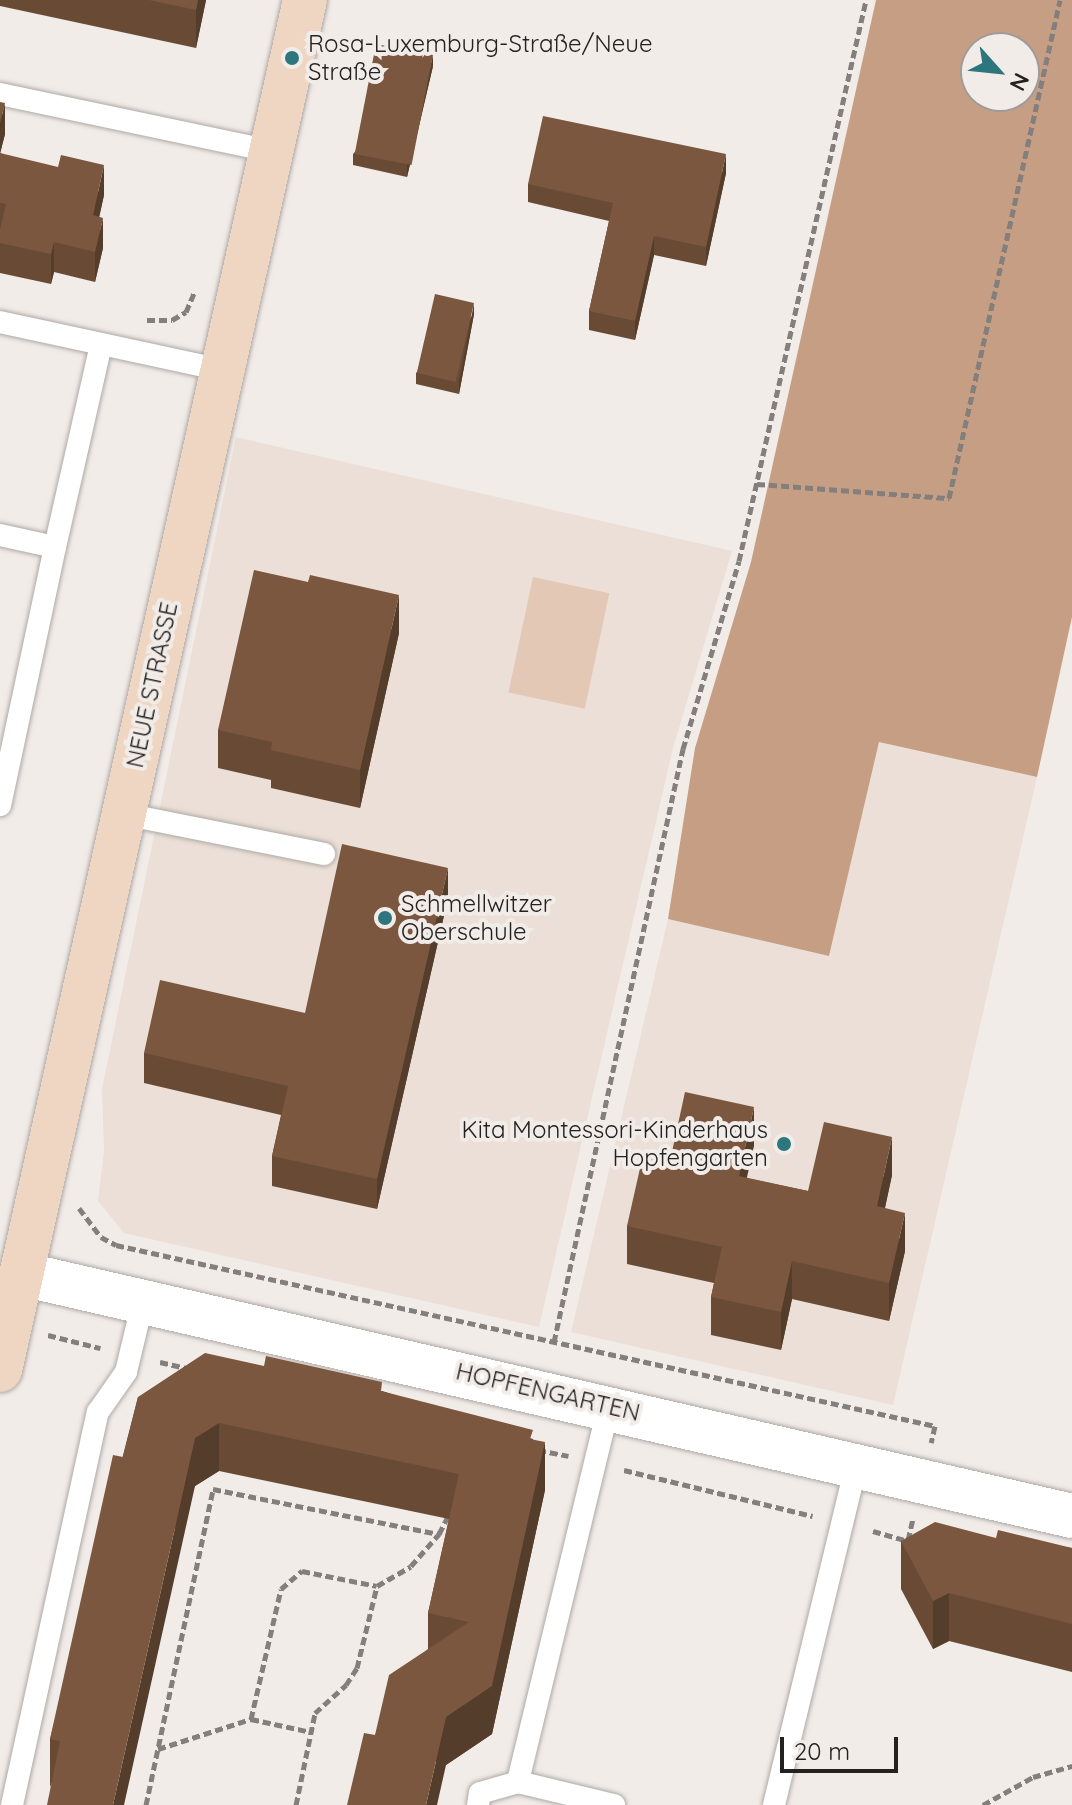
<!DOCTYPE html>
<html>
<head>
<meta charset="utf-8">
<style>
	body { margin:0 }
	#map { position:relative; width:1072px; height:1805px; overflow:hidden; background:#f2ece9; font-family:Quicksand,sans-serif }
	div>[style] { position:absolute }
	.built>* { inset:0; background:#ebdfd7 }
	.green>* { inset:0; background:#e3c8b6; transform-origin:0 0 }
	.forest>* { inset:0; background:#c69e84 }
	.path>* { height:5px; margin-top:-2.5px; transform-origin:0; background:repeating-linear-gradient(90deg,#827f7d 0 8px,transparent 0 12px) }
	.roads { filter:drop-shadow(0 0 2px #aea9a5) drop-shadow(0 0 2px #aea9a5) }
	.lane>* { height:22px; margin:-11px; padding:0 11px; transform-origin:11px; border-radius:11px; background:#fff }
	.street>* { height:44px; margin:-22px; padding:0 22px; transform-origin:22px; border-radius:22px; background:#fff }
	.secondary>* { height:44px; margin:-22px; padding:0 22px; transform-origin:22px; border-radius:22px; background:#efd6c2 }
	.wall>* { inset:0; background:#694b35 }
	.shaded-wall>* { inset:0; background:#553d2b }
	.building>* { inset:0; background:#7a573e; transform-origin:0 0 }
	.dots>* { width:22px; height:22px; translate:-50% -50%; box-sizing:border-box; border:4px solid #f2ece9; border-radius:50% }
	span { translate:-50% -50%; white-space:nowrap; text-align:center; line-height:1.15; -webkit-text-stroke:8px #f2ece9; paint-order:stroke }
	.poi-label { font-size:24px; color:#242221 }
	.left { translate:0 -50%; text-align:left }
	.right { translate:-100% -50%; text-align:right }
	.street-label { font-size:24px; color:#242221 }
	.north { position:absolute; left:960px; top:32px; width:80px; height:80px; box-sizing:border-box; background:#f2ece9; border:2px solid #a09b99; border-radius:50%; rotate:117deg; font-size:22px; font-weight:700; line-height:32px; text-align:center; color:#242221 }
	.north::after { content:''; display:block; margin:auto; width:28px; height:36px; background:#2d767e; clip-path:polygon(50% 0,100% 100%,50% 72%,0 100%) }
	.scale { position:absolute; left:780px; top:1737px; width:118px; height:36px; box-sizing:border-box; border:4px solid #242221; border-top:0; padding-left:10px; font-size:24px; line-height:28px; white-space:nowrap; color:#242221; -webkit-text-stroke:6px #f2ece9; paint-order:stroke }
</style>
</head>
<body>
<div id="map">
	<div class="built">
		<div style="clip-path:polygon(236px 437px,732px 551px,673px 748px,539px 1327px,124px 1233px,98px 1201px,104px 1151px,102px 1089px)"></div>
		<div style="clip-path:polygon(879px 741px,1037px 777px,893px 1405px,571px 1332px,668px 919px,829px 956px)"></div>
	</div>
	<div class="green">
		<div style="left:533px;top:577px;width:78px;height:118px;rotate:12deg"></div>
	</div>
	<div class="forest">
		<div style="clip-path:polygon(evenodd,876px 0,1072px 0,1072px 617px,1037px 777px,879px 742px,829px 956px,668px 919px,695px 748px,751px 562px,876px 0,976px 48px,1024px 48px,1024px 96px,976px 96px,976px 48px)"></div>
	</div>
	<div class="path">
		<div style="left:147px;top:320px;width:25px"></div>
		<div style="left:172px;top:320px;width:16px;rotate:-30deg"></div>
		<div style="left:186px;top:312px;width:21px;rotate:-67deg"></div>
		<div style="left:757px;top:484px;width:193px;rotate:4.2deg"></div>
		<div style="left:949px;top:498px;width:510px;rotate:-77.43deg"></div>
		<div style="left:79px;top:1208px;width:36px;rotate:53deg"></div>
		<div style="left:101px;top:1237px;width:17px;rotate:28deg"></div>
		<div style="left:116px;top:1245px;width:839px;rotate:12.46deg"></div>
		<div style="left:935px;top:1426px;width:17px;rotate:103deg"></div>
		<div style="left:48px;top:1335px;width:54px;rotate:14deg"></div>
		<div style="left:554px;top:1342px;width:607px;rotate:-77.73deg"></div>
		<div style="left:683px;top:749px;width:196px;rotate:-73.4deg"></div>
		<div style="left:739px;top:561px;width:575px;rotate:-77.24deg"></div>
		<div style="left:160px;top:1362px;width:31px;rotate:13deg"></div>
		<div style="left:538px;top:1450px;width:31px;rotate:11deg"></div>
		<div style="left:624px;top:1470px;width:194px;rotate:13.7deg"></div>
		<div style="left:873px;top:1531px;width:37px;rotate:16deg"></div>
		<div style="left:908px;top:1540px;width:22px;rotate:-77deg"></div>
		<div style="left:251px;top:1719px;width:61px;rotate:12.2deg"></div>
		<div style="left:158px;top:1749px;width:98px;rotate:-17.9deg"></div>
		<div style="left:251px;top:1719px;width:133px;rotate:-77deg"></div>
		<div style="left:281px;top:1589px;width:28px;rotate:-41deg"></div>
		<div style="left:302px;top:1571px;width:76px;rotate:11.3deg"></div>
		<div style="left:146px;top:1805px;width:323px;rotate:-78deg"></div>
		<div style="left:213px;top:1489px;width:230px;rotate:11.3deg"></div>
		<div style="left:439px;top:1534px;width:20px;rotate:-63deg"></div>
		<div style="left:296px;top:1805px;width:94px;rotate:-78.3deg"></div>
		<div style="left:315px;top:1713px;width:42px;rotate:-42.1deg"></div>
		<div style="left:346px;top:1685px;width:20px;rotate:-57deg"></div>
		<div style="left:357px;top:1668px;width:84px;rotate:-76.3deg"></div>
		<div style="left:377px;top:1586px;width:39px;rotate:-30deg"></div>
		<div style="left:411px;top:1566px;width:43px;rotate:-48.8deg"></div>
		<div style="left:983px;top:1805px;width:57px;rotate:-29.2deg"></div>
		<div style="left:1033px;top:1777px;width:41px;rotate:-15.8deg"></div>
	</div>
	<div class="roads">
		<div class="lane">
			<div style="left:0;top:94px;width:277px;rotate:11.9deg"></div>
			<div style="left:0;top:322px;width:227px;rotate:12.2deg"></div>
			<div style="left:0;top:535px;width:56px;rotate:12.3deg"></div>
			<div style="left:55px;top:547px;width:264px;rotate:102deg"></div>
			<div style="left:55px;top:547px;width:207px;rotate:-77.2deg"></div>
			<div style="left:124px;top:814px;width:204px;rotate:11.3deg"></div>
			<div style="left:609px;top:1405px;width:388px;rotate:103.6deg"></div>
			<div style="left:518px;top:1782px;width:99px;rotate:13.5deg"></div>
			<div style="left:12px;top:1805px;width:402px;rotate:-77.7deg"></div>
			<div style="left:98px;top:1412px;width:49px;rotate:-55deg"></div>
			<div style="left:126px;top:1372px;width:73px;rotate:-76.5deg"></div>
			<div style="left:478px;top:1805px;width:12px;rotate:-81deg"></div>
			<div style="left:480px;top:1793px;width:40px;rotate:-16deg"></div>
			<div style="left:774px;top:1805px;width:352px;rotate:-76.4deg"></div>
		</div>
		<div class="street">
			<div style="left:22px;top:1274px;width:1078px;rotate:12.98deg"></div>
		</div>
		<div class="secondary">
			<div style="left:0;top:1370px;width:1404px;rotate:-77.45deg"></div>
		</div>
	</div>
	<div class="wall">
		<div style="clip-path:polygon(0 0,206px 0,196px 48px,0 6px)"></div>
		<div style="clip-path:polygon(433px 66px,407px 177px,353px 165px,353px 154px)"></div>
		<div style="clip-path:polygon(0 102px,5px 134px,0 153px,104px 195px,99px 217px,103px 248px,95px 282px,54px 272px,51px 284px,0 273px)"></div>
		<div style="clip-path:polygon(726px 173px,706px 266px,654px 255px,635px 340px,589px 330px,589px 311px,609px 221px,528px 202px,528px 184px)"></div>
		<div style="clip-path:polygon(474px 314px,459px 394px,416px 384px,416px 373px)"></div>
		<div style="clip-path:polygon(308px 582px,399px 633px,360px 808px,271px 788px,271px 780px,218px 768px,218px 730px)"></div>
		<div style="clip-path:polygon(448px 898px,377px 1209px,272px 1186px,272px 1156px,281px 1115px,144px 1083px,144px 1053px,305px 1013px)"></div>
		<div style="clip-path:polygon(754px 1145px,746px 1178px,808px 1191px,892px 1175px,885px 1208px,905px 1251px,889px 1321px,792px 1299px,781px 1350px,711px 1335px,711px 1297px,714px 1283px,627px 1264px,627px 1226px,670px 1161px)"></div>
		<div style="clip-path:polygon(382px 1391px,533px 1439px,545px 1490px,492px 1734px,446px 1765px,375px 1735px,428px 1649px,428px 1613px,449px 1519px,219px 1471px,195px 1486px,50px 1787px,50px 1739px,138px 1397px)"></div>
		<div style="clip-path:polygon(996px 1538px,1072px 1548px,1072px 1672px,949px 1641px,933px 1649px,901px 1589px,901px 1541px)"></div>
	</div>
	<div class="shaded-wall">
		<div style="clip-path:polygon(198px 0,206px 0,196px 48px,196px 10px)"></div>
		<div style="clip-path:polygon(433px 55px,433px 66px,407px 177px,407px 166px)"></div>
		<div style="clip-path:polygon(5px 103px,5px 134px,0 154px,0 123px)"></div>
		<div style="clip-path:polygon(726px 154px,726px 173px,706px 266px,706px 247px)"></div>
		<div style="clip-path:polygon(104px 165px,104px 195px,93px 246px,93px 215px)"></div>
		<div style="clip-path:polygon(103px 218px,103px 248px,95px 282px,95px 252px)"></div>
		<div style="clip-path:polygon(654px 236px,654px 255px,635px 340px,635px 321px)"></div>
		<div style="clip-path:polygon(54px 242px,54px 272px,51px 284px,51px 254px)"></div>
		<div style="clip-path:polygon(474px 303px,474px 314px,459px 394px,459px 383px)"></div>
		<div style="clip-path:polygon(399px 595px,399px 633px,360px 808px,360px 770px)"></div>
		<div style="clip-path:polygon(448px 868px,448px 898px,377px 1209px,377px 1179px)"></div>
		<div style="clip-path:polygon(754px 1107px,754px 1145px,739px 1214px,739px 1176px)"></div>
		<div style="clip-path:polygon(892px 1137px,892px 1175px,877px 1244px,877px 1206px)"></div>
		<div style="clip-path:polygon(905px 1213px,905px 1251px,889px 1321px,889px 1283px)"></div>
		<div style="clip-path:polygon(792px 1261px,792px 1299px,781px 1350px,781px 1312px)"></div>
		<div style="clip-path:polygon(219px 1423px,219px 1471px,195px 1486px,124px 1805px,113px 1805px,195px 1438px)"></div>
		<div style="clip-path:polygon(545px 1442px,545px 1490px,492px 1734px,446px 1765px,437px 1805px,426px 1805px,446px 1717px)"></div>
		<div style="clip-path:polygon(949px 1593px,949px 1641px,933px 1649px,933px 1601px)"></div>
	</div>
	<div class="building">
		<div style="clip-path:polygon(149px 0,198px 0,196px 10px)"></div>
		<div style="left:376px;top:44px;width:58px;height:112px;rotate:11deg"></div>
		<div style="clip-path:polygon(0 102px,5px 103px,0 123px)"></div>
		<div style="clip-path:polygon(543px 116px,726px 154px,706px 247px,654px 236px,635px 321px,589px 311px,613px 203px,528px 184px)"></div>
		<div style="clip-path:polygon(0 153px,58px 167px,61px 155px,104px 165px,93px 215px,103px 218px,95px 252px,54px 242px,51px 254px,0 243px,0 230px,6px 204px,0 203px)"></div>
		<div style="left:435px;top:294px;width:40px;height:81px;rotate:13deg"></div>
		<div style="clip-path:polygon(254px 570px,308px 582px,310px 575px,399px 595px,360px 770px,271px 750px,272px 742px,218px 730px)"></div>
		<div style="clip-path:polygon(342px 844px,448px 868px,377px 1179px,272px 1156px,288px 1086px,144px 1053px,160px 980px,305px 1013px)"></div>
		<div style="clip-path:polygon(685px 1092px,754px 1107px,739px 1176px,808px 1191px,824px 1122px,892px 1137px,877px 1206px,905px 1213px,889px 1283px,792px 1261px,781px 1312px,711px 1297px,722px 1247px,627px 1226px,643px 1155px,670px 1161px)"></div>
		<div style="clip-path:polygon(205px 1353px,264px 1366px,266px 1356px,382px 1382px,381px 1391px,533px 1430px,530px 1439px,545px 1442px,492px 1686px,446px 1717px,426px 1805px,347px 1805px,364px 1733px,375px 1735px,389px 1675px,469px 1622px,428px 1613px,459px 1474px,219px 1423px,195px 1438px,113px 1805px,47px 1805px,60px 1741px,50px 1739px,113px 1455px,123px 1457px,138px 1397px)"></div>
		<div style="clip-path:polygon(935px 1522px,996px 1538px,998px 1530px,1072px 1548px,1072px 1624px,949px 1593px,933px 1601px,901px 1541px)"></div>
	</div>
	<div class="dots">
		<div style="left:292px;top:58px;background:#2d767e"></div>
		<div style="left:385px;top:918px;background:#2d767e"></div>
		<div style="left:784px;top:1144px;background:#2d767e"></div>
	</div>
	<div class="poi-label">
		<span class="left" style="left:308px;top:58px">Rosa-Luxemburg-Straße/Neue<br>Straße</span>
		<span class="left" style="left:401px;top:918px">Schmellwitzer<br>Oberschule</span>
		<span class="right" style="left:768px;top:1144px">Kita Montessori-Kinderhaus<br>Hopfengarten</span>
	</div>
	<div class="street-label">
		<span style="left:152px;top:685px;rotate:-78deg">NEUE STRASSE</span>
		<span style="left:548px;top:1392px;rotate:13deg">HOPFENGARTEN</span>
	</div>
	<div class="north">N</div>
	<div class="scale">20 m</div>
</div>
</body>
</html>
